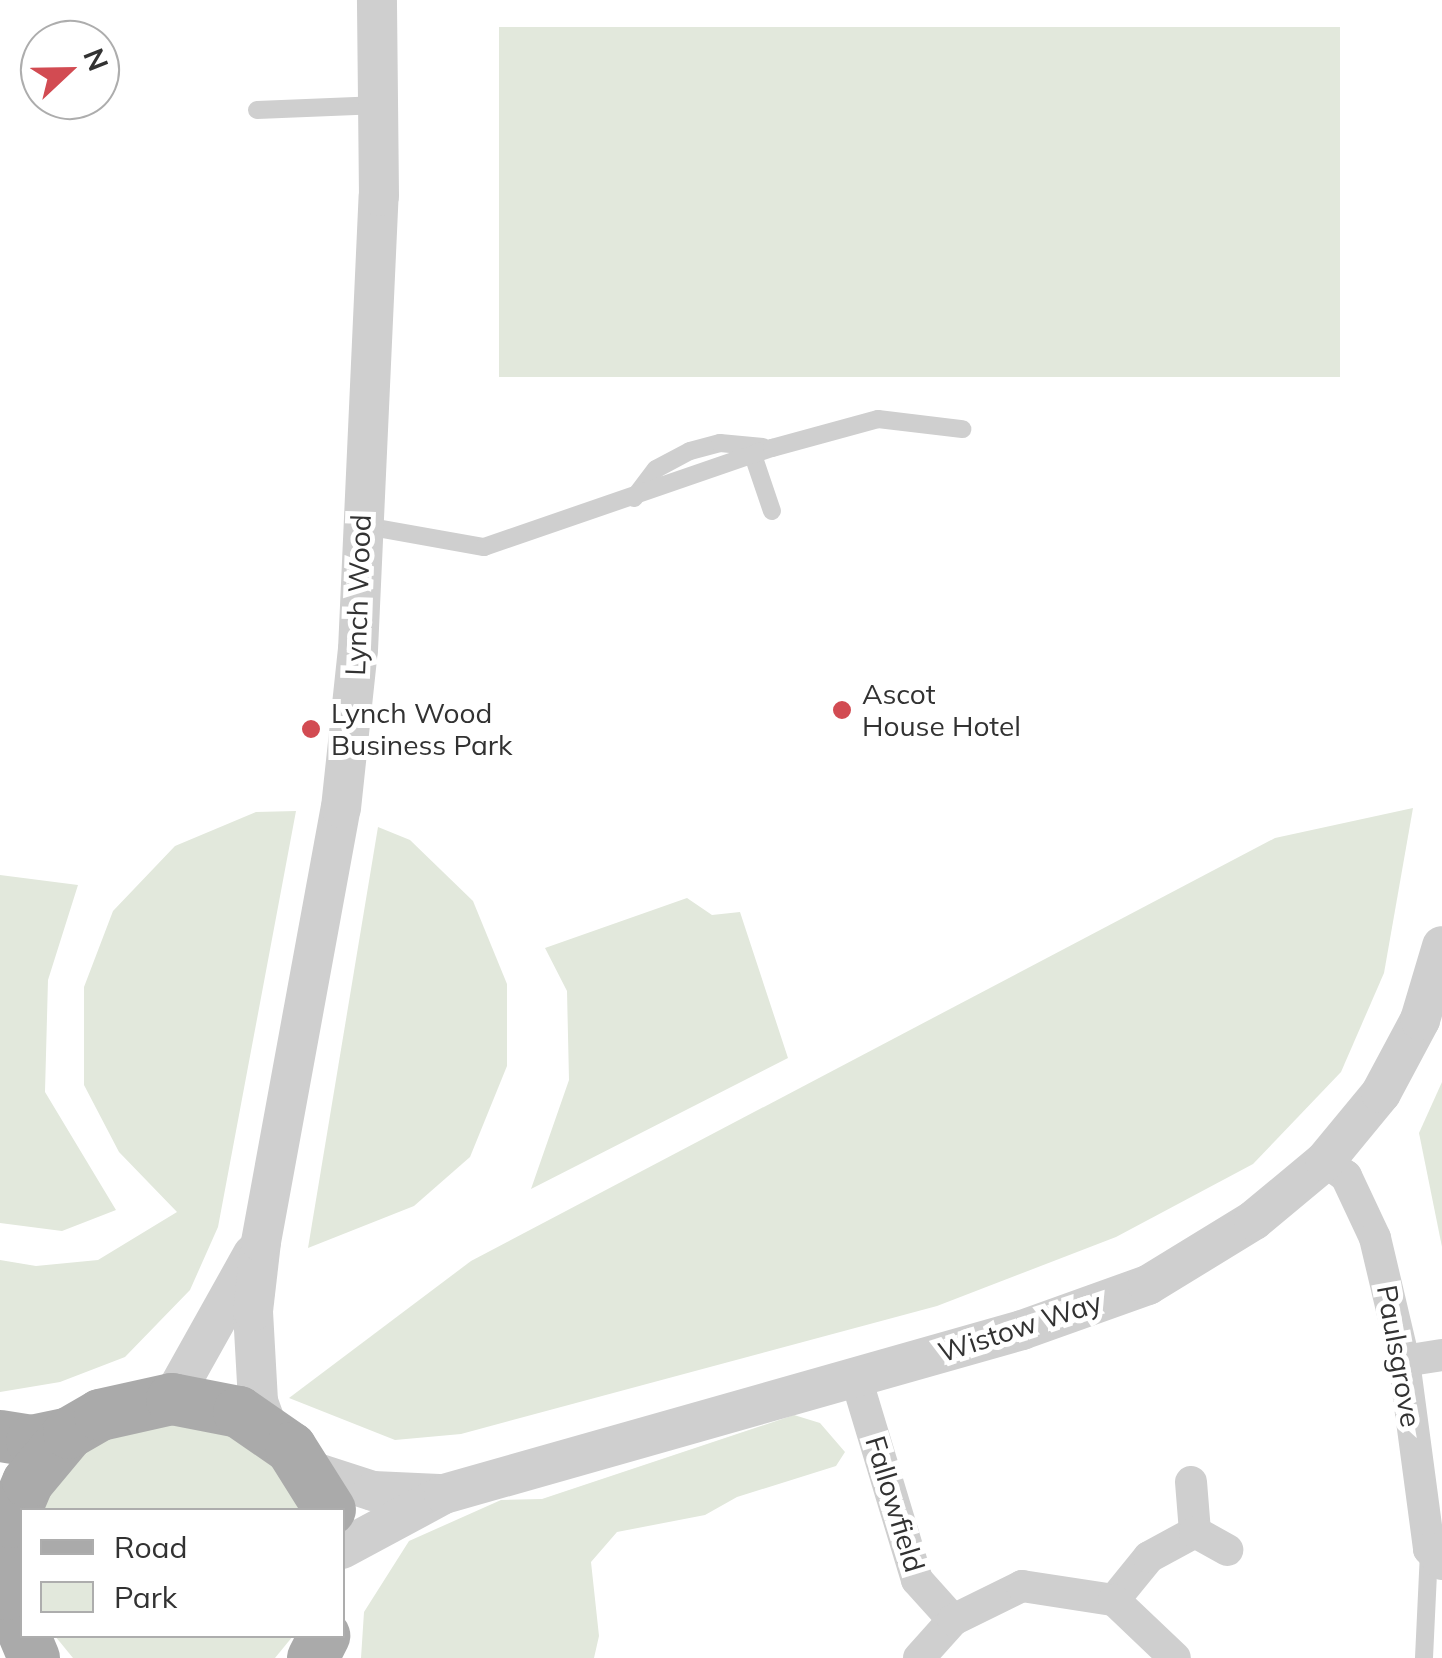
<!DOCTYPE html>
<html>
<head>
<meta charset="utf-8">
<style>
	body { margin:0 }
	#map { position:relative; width:1442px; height:1658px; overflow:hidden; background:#fff; font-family:Mulish,sans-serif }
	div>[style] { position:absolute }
	.green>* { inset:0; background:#e2e8dc; transform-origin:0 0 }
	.service>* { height:18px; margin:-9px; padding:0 9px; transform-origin:9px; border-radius:9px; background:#cfcfcf }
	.minor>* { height:32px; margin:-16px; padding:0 16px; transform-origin:16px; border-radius:16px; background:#cfcfcf }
	.tertiary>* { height:40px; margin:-20px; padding:0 20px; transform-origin:20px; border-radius:20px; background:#cfcfcf }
	.primary>* { height:52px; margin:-26px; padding:0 26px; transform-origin:26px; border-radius:26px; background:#aaa }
	.dots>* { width:28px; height:28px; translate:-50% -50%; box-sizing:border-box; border:5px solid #fff; border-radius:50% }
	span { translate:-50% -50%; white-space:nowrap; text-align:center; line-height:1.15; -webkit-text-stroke:10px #fff; paint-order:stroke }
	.street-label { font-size:28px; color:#323232 }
	.poi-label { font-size:28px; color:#323232 }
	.left { translate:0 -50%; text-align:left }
	.legend { position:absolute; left:20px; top:1508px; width:325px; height:130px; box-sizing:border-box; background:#fff; border:2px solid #adadad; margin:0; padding:12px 18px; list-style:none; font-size:30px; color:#323232 }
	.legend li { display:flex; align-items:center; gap:20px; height:50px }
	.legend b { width:50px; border:2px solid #adadad }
	.north { position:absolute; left:20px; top:20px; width:100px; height:100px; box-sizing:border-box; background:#fff; border:2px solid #adadad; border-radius:50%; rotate:68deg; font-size:28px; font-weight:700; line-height:40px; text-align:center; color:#323232 }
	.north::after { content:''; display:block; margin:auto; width:35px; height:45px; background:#d24b52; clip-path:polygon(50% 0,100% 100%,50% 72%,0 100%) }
</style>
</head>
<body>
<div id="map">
	<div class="green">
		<div style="left:499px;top:27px;width:841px;height:350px"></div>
		<div style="clip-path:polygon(1413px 808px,1384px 973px,1341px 1072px,1253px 1164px,1116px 1237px,937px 1306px,461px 1434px,395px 1440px,289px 1398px,471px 1261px,1275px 838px)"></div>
		<div style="clip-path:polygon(296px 811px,218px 1227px,190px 1290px,125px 1357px,60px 1382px,0 1392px,0 1260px,36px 1266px,98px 1260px,177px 1212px,119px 1152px,84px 1085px,84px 987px,113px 911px,175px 846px,256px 812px)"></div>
		<div style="clip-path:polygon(378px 827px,410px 840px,473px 901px,507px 984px,507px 1066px,470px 1157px,414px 1206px,308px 1248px)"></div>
		<div style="clip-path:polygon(0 875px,78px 885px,48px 980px,45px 1092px,116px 1210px,62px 1231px,0 1223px)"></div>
		<div style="clip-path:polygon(687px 898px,712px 915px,740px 912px,788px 1058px,531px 1189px,569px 1080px,567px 991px,545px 948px)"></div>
		<div style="clip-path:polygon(1442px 1082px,1442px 1247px,1419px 1133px)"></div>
		<div style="clip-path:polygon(794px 1415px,820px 1423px,845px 1452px,836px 1466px,737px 1497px,705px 1515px,617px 1532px,591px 1562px,599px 1636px,594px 1658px,361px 1658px,364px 1612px,409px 1541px,501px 1500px,542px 1499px)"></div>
		<div style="clip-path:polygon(154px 1420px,216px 1425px,270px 1457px,306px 1510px,42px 1510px,53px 1487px,96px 1442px)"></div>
		<div style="clip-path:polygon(55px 1636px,293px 1636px,275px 1658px,73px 1658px)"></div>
	</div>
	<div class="service">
		<div style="left:257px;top:110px;width:123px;rotate:-2.3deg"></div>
		<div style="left:753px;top:455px;width:59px;rotate:71.3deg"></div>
		<div style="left:634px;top:498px;width:36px;rotate:-53deg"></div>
		<div style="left:656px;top:469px;width:38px;rotate:-28deg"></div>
		<div style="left:690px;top:451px;width:31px;rotate:-15deg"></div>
		<div style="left:720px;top:443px;width:43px;rotate:5.3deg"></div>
		<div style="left:360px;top:525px;width:126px;rotate:10.1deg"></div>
		<div style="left:484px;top:547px;width:305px;rotate:-19deg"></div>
		<div style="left:772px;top:448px;width:110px;rotate:-15.3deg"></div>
		<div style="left:878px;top:419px;width:85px;rotate:6.8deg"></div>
		<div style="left:1424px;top:1658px;width:108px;rotate:-87.3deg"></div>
	</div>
	<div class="minor">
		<div style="left:1325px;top:1161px;width:26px;rotate:36deg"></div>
		<div style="left:1346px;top:1176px;width:68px;rotate:64.9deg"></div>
		<div style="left:1375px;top:1238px;width:126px;rotate:76.7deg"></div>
		<div style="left:1404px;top:1361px;width:190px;rotate:82.4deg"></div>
		<div style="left:1429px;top:1549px;width:20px;rotate:49deg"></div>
		<div style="left:1404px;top:1361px;width:38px;rotate:-9deg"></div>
		<div style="left:856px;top:1378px;width:211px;rotate:73.2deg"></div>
		<div style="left:917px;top:1580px;width:54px;rotate:48deg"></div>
		<div style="left:1191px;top:1482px;width:50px;rotate:85.4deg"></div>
		<div style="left:1114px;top:1600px;width:55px;rotate:-50.9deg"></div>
		<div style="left:1149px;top:1557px;width:52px;rotate:-28.5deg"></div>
		<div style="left:1195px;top:1532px;width:37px;rotate:29deg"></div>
		<div style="left:919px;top:1658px;width:51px;rotate:-48.2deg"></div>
		<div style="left:953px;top:1620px;width:77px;rotate:-26.2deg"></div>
		<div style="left:1022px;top:1586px;width:93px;rotate:8.7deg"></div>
		<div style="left:1114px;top:1600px;width:84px;rotate:43.6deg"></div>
	</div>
	<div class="tertiary">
		<div style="left:172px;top:1399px;width:166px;rotate:-60.8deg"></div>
		<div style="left:268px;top:1429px;width:30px;rotate:-110deg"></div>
		<div style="left:258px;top:1401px;width:90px;rotate:-93.2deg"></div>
		<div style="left:253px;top:1311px;width:69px;rotate:-83.4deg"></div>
		<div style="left:261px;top:1242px;width:441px;rotate:-79.6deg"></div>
		<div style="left:341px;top:808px;width:159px;rotate:-83.9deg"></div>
		<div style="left:358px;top:650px;width:454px;rotate:-87.4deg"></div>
		<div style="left:379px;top:196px;width:196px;rotate:-90.6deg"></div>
		<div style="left:311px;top:1471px;width:65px;rotate:17.9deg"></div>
		<div style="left:373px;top:1491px;width:66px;rotate:2.6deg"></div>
		<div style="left:342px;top:1549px;width:116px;rotate:-28.3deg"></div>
		<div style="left:444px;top:1494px;width:601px;rotate:-15.84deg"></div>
		<div style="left:1022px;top:1330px;width:134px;rotate:-19.7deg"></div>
		<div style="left:1148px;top:1285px;width:124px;rotate:-31.5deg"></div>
		<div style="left:1254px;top:1220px;width:92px;rotate:-39.7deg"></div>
		<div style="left:1325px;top:1161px;width:88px;rotate:-50.5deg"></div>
		<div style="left:1381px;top:1093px;width:83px;rotate:-61.9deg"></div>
		<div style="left:1420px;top:1020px;width:77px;rotate:-73.4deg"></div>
	</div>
	<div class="primary">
		<div style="left:0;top:1436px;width:32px;rotate:9deg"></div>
		<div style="left:32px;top:1441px;width:38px;rotate:-12deg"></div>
		<div style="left:34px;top:1658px;width:69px;rotate:-112.9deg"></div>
		<div style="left:7px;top:1594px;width:72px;rotate:-86.8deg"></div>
		<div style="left:11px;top:1522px;width:43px;rotate:-67deg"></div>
		<div style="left:28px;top:1482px;width:64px;rotate:-50.1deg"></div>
		<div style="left:69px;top:1433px;width:36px;rotate:-30deg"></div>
		<div style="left:100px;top:1415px;width:74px;rotate:-12.5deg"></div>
		<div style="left:172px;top:1399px;width:68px;rotate:11deg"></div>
		<div style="left:239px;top:1412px;width:63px;rotate:34.7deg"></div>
		<div style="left:291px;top:1448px;width:73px;rotate:57.8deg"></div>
		<div style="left:313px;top:1658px;width:25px;rotate:-63deg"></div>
	</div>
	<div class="dots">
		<div style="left:842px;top:710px;background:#d24b52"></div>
		<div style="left:311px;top:729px;background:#d24b52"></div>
	</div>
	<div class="street-label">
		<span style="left:358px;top:595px;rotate:-88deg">Lynch Wood</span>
		<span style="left:1020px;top:1327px;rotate:-18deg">Wistow Way</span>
		<span style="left:1399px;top:1356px;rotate:80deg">Paulsgrove</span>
		<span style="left:895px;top:1504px;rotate:73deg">Fallowfield</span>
	</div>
	<div class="poi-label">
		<span class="left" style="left:862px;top:710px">Ascot<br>House Hotel</span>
		<span class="left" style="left:331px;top:729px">Lynch Wood<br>Business Park</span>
	</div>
	<ul class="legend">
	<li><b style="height:12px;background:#aaa"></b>Road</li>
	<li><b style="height:28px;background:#e2e8dc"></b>Park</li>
	</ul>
	<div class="north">N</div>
</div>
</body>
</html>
